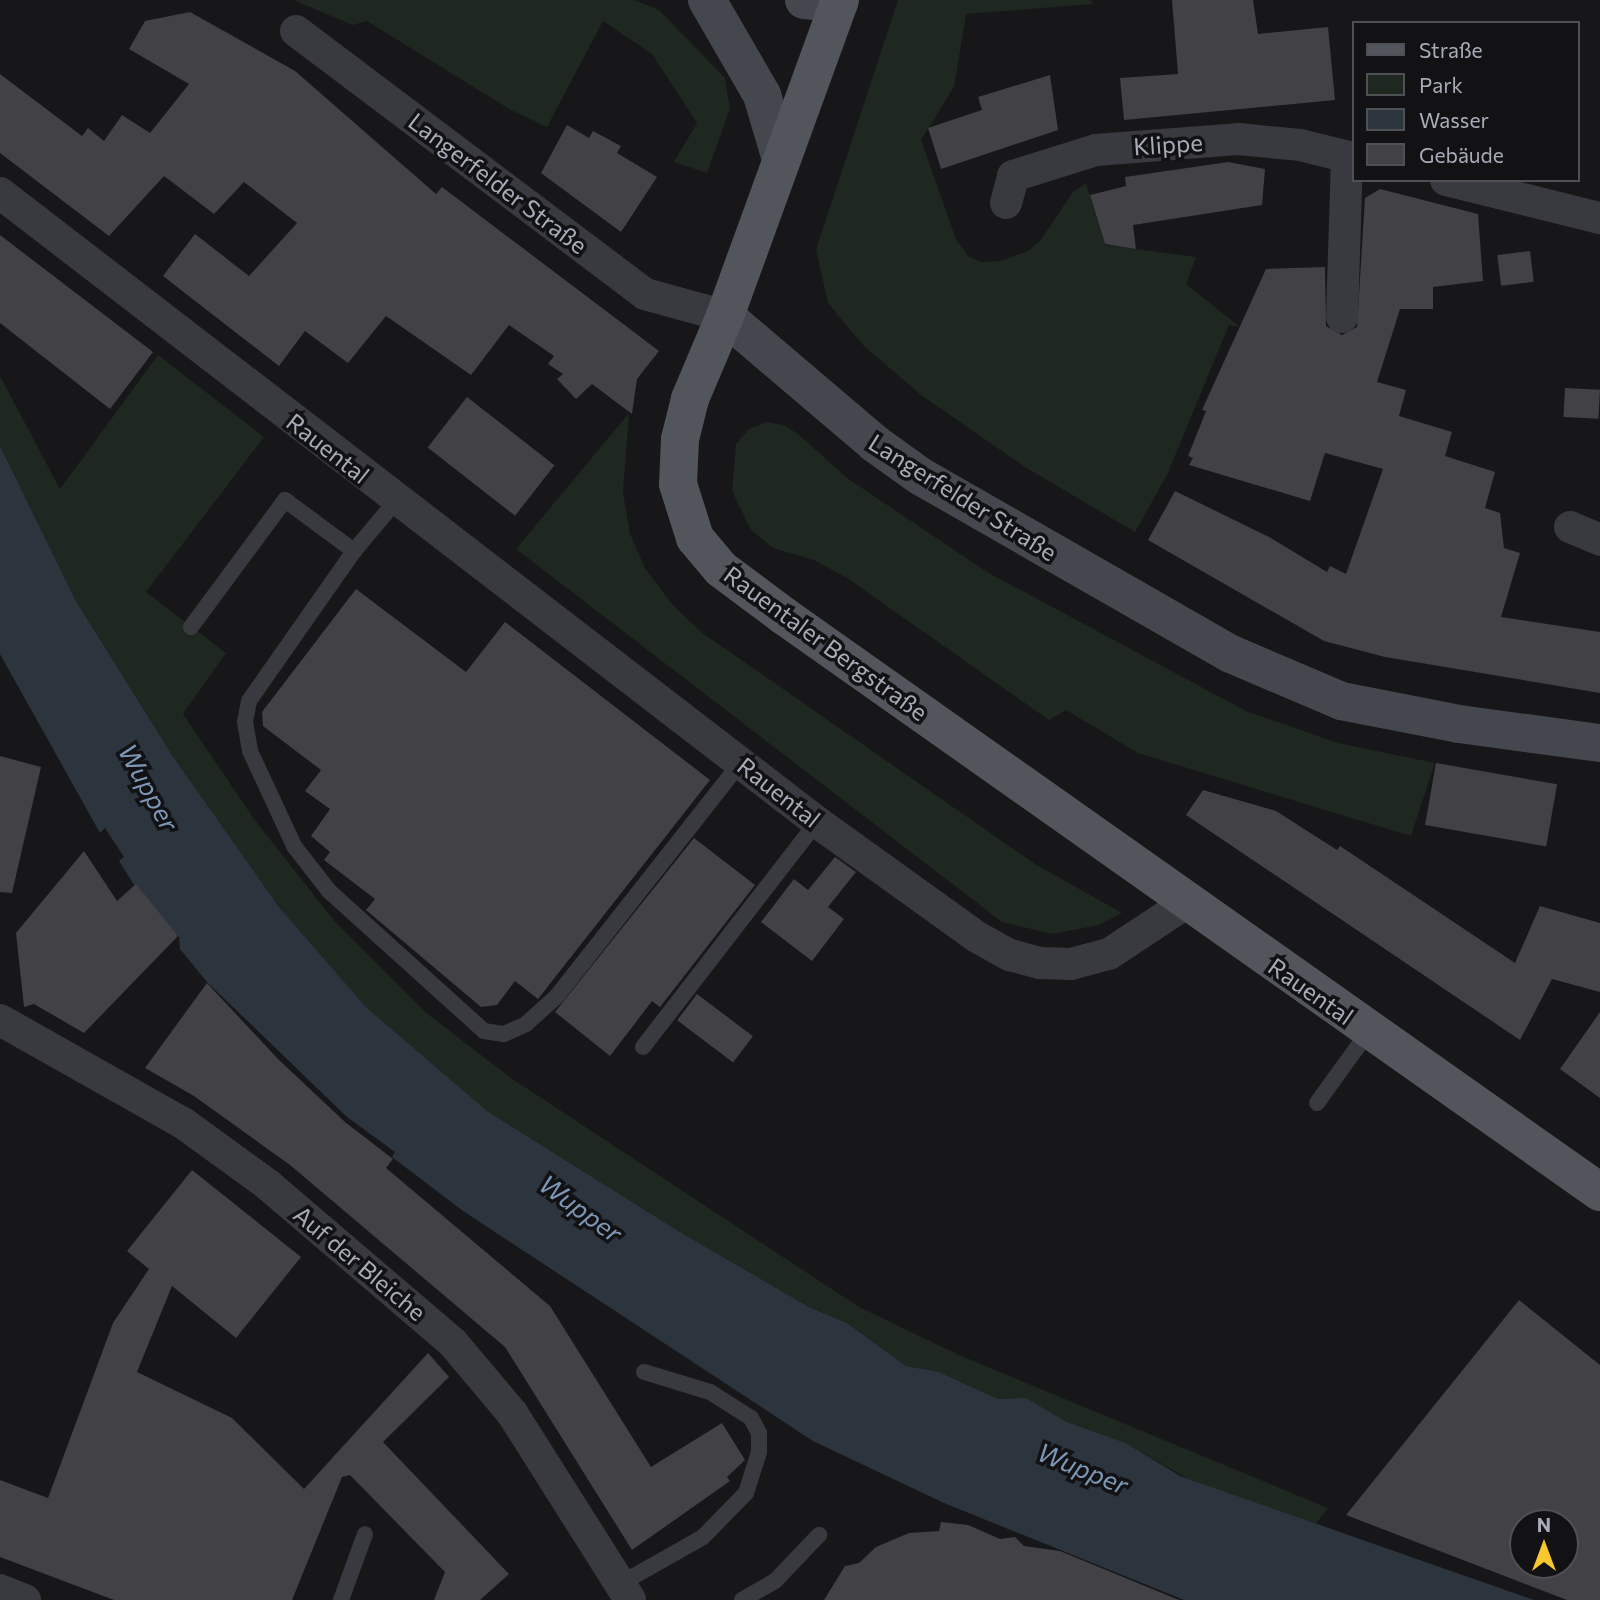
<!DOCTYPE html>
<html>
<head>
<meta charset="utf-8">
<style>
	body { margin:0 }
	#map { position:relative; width:1600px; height:1600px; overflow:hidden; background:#171719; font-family:Commissioner,sans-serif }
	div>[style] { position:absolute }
	.green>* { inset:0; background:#1e2720 }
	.water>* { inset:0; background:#2c343d }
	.building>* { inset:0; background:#414146; transform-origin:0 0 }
	.service>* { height:16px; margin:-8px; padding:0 8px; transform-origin:8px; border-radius:8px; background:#393a40 }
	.minor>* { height:32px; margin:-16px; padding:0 16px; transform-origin:16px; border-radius:16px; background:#393a40 }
	.secondary>* { height:38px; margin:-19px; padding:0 19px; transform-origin:19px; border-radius:19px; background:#45474e }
	.primary>* { height:38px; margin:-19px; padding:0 19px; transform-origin:19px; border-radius:19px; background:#53555d }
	span { translate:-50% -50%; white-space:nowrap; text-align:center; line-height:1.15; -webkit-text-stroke:7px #121214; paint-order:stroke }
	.street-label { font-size:24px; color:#a8acb9 }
	.water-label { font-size:26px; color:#7e96b5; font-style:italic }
	.legend { position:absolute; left:1352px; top:21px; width:228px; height:161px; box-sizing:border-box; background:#121214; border:2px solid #4e5056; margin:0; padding:9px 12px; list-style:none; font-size:21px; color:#a8acb9 }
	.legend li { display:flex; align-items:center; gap:14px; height:35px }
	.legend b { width:35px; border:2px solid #4e5056 }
	.north { position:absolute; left:1509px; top:1509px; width:70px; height:70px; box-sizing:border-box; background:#121214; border:2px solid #4e5056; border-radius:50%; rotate:0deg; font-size:19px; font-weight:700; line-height:28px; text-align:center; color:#a8acb9 }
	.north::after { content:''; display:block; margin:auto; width:24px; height:32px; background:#f9c82f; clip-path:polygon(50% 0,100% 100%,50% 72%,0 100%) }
</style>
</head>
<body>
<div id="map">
	<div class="green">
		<div style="clip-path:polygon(293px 0,634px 0,659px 10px,725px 78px,730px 109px,707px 173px,674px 162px,697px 123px,652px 54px,603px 21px,547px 127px,511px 110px,367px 21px,353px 25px)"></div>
		<div style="clip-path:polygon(898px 0,1091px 0,1093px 4px,966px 14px,954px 87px,921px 140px,956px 239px,968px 256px,981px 262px,1000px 261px,1028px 251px,1040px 241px,1073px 192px,1086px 183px,1105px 245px,1196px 257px,1186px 284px,1240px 327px,1229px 325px,1167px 475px,1135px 532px,1025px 467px,921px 395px,864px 346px,828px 303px,816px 250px)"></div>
		<div style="clip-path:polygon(158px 355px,264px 437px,146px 592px,226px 653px,183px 714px,254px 819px,336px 923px,425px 1012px,511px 1078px,859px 1307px,959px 1355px,1328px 1508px,1316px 1524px,1188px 1479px,1126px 1443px,1067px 1422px,1026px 1398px,998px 1399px,939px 1372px,906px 1366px,847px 1323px,809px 1307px,680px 1232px,487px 1111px,366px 1007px,279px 907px,172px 755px,76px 601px,0 446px,0 376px,60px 489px)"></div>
		<div style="clip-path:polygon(629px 413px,623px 492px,630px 534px,645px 568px,672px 604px,701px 632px,1035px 864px,1122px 913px,1099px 925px,1052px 934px,1002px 922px,516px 549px)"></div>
		<div style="clip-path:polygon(767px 422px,784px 425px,798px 434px,847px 478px,987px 572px,1246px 711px,1338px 743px,1435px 763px,1411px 836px,1138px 753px,1066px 710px,1049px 720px,847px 578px,814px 560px,773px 548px,751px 530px,732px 491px,736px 444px,749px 429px)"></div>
	</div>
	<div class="water">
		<div style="clip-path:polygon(0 446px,76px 601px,172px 755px,279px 907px,366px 1007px,487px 1111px,680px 1232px,809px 1307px,847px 1323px,906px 1366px,939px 1372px,998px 1399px,1026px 1398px,1067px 1422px,1126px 1443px,1180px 1476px,1534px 1600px,1184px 1600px,944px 1503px,813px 1441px,463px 1211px,392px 1157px,395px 1152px,347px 1117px,207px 982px,180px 949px,179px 937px,138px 891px,119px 861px,124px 857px,105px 828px,100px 833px,0 654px)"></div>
	</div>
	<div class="building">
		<div style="clip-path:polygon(1172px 0,1253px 0,1258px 34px,1328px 27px,1335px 100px,1124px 120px,1120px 78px,1178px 74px)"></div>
		<div style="clip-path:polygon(190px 12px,295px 71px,436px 194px,442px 187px,659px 351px,637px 379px,632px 414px,592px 384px,576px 399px,557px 379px,563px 374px,548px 364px,554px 356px,509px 325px,471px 375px,386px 316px,348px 363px,305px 331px,279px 366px,163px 276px,195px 234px,249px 276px,297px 223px,244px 182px,214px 214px,164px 176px,109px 236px,0 153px,0 74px,82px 136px,88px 128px,104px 141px,122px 115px,150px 133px,189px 84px,129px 49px,145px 21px)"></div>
		<div style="clip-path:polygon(1050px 75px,1058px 130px,941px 169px,928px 128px,982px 110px,978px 97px)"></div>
		<div style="clip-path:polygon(567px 125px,589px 138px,593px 131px,621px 146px,617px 153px,657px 177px,621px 232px,541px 173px)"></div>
		<div style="clip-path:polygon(1228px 162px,1265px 169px,1262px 205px,1133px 225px,1136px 249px,1105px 244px,1090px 195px,1126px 186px,1125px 177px)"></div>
		<div style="clip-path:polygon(1380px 189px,1478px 214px,1483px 281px,1433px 287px,1433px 309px,1400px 309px,1377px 382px,1406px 390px,1399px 416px,1452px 432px,1445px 456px,1495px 472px,1485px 508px,1500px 513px,1504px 548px,1520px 553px,1501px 617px,1600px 632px,1600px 693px,1385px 657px,1324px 641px,1148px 540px,1175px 491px,1269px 537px,1327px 572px,1330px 566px,1346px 574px,1383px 469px,1325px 453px,1310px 501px,1189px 465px,1193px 458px,1188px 456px,1206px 411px,1202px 410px,1266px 269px,1325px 267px,1326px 326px,1342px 335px,1357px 327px,1365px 198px)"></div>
		<div style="clip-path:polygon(0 235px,153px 352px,110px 409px,0 323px)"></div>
		<div style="left:1530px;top:251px;width:31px;height:33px;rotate:83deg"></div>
		<div style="left:1565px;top:388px;width:35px;height:29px;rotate:3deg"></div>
		<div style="left:467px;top:397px;width:111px;height:64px;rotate:38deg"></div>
		<div style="clip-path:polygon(356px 589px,466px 672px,505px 622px,710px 780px,538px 999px,515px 981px,497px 1005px,481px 1007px,366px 910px,375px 899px,324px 860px,330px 852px,311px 836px,330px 809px,305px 791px,321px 770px,263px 726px,262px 712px)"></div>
		<div style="clip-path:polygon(0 756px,41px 767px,12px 893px,0 892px)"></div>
		<div style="left:1436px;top:763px;width:123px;height:63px;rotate:10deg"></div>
		<div style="clip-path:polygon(1203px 790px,1276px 811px,1337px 850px,1340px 846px,1515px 963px,1540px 906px,1600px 923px,1600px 992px,1552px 979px,1520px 1040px,1186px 815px)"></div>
		<div style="clip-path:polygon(694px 838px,755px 885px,660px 1007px,652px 1001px,610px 1056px,555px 1012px)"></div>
		<div style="clip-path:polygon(84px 851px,117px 901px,136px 884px,178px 936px,84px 1033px,34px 1004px,24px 1007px,16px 933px)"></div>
		<div style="clip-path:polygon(835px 857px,856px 872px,828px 907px,844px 919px,812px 961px,761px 922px,794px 879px,808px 890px)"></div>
		<div style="clip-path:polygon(207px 983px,278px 1059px,345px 1122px,393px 1159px,386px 1168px,550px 1306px,651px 1467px,722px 1423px,745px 1460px,727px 1477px,730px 1481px,632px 1550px,505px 1347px,290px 1165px,194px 1096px,145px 1068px)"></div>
		<div style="left:697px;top:994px;width:70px;height:33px;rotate:37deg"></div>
		<div style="clip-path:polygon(1600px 1012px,1600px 1098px,1560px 1069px)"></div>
		<div style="clip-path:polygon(192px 1170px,301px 1257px,236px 1338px,172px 1286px,137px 1372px,232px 1418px,304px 1489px,428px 1353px,449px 1377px,383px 1442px,509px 1574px,480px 1600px,434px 1600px,445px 1572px,350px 1475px,342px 1477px,292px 1600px,114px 1600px,0 1557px,0 1480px,48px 1498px,113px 1323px,149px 1269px,127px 1251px)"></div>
		<div style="clip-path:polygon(evenodd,1519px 1300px,1600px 1365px,1600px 1600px,1567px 1600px,1346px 1515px,1519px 1300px,1523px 1523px,1565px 1523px,1565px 1565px,1523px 1565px,1523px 1523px)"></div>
		<div style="clip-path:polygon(941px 1522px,968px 1525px,1000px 1539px,1015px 1537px,1024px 1546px,1060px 1551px,1179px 1600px,824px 1600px,845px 1566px,859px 1563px,876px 1547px,909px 1533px,939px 1531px)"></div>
	</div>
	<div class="service">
		<div style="left:354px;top:551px;width:183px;rotate:125deg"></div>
		<div style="left:249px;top:701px;width:21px;rotate:101deg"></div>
		<div style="left:245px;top:722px;width:29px;rotate:80deg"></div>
		<div style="left:250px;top:751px;width:105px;rotate:65.1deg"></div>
		<div style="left:294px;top:846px;width:57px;rotate:52.1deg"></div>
		<div style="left:329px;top:891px;width:209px;rotate:42.1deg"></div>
		<div style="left:484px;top:1031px;width:20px;rotate:9deg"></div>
		<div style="left:504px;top:1034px;width:24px;rotate:-24deg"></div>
		<div style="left:526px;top:1024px;width:42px;rotate:-42.1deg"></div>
		<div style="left:557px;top:996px;width:298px;rotate:-51.8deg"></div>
		<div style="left:191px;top:627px;width:158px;rotate:-53.5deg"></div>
		<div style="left:285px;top:500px;width:86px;rotate:36.5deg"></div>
		<div style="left:354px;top:551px;width:65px;rotate:-50deg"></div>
		<div style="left:643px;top:1047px;width:284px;rotate:-52.3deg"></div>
		<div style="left:1317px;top:1103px;width:89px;rotate:-54.2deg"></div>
		<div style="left:620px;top:1584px;width:95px;rotate:-29.5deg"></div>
		<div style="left:703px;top:1537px;width:62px;rotate:-45.7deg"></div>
		<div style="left:746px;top:1493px;width:43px;rotate:-72.4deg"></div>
		<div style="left:759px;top:1452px;width:19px;rotate:-90deg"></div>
		<div style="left:759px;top:1433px;width:17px;rotate:-118deg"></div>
		<div style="left:751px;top:1418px;width:49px;rotate:-147.6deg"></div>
		<div style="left:710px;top:1392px;width:69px;rotate:-163.1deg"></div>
		<div style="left:341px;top:1600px;width:70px;rotate:-70deg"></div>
		<div style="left:742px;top:1600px;width:38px;rotate:-30deg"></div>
		<div style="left:775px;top:1581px;width:64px;rotate:-46.3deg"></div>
	</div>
	<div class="minor">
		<div style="left:296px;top:31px;width:437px;rotate:37deg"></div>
		<div style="left:645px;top:294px;width:83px;rotate:15.4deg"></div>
		<div style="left:1446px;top:180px;width:159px;rotate:13.9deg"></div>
		<div style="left:0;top:193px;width:1031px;rotate:37.59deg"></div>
		<div style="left:817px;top:822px;width:197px;rotate:35.7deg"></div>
		<div style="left:977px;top:937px;width:38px;rotate:29deg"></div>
		<div style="left:1010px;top:955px;width:31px;rotate:15deg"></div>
		<div style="left:1040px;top:963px;width:31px;rotate:2deg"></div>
		<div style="left:1071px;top:964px;width:39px;rotate:-15deg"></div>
		<div style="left:1109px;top:954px;width:92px;rotate:-33.5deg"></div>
		<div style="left:1006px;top:203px;width:28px;rotate:-75deg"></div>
		<div style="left:1013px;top:176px;width:87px;rotate:-17.4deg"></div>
		<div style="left:1096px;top:150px;width:142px;rotate:-4.4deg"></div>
		<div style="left:1238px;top:139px;width:62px;rotate:5.5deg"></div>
		<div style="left:1300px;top:145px;width:55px;rotate:13.8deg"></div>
		<div style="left:1342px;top:317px;width:160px;rotate:-88.2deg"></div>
		<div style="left:1570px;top:527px;width:33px;rotate:23deg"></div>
		<div style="left:0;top:1020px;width:210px;rotate:29.4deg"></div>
		<div style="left:183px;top:1123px;width:104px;rotate:36deg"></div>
		<div style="left:267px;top:1184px;width:245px;rotate:40.5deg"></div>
		<div style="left:453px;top:1343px;width:92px;rotate:49.9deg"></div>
		<div style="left:512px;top:1413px;width:221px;rotate:57.7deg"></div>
		<div style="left:0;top:1590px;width:27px;rotate:22deg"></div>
	</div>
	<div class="secondary">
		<div style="left:707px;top:0;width:110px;rotate:59.9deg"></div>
		<div style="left:762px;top:95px;width:67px;rotate:73.5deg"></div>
		<div style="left:804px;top:0;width:35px;rotate:5deg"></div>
		<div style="left:725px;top:316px;width:196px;rotate:40.4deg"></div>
		<div style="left:874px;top:443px;width:57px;rotate:35.7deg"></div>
		<div style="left:920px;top:476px;width:358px;rotate:29.8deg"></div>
		<div style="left:1231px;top:654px;width:120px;rotate:23.1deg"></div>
		<div style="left:1341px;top:701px;width:120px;rotate:11deg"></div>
		<div style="left:1459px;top:724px;width:142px;rotate:7.7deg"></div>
	</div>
	<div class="primary">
		<div style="left:840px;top:0;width:336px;rotate:110deg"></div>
		<div style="left:725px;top:316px;width:90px;rotate:112.9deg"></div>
		<div style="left:690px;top:399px;width:41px;rotate:104deg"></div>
		<div style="left:680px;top:439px;width:45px;rotate:92.5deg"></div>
		<div style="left:678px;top:484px;width:57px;rotate:72.5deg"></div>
		<div style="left:695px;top:538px;width:40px;rotate:50deg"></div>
		<div style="left:721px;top:569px;width:79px;rotate:36.7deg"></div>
		<div style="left:784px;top:616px;width:999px;rotate:35.22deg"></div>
	</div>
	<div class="street-label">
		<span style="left:1168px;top:144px;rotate:-4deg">Klippe</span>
		<span style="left:498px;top:183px;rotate:37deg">Langerfelder Straße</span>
		<span style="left:328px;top:448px;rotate:38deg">Rauental</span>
		<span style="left:963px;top:497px;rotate:32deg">Langerfelder Straße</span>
		<span style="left:826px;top:643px;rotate:36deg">Rauentaler Bergstraße</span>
		<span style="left:779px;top:792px;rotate:38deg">Rauental</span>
		<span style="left:1311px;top:991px;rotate:35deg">Rauental</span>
		<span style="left:360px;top:1263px;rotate:40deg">Auf der Bleiche</span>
	</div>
	<div class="water-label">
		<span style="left:149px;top:787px;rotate:61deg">Wupper</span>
		<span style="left:581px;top:1208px;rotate:36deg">Wupper</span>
		<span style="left:1083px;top:1468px;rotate:22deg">Wupper</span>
	</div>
	<ul class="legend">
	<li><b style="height:9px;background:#53555d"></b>Straße</li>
	<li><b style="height:19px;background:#1e2720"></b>Park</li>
	<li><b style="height:19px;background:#2c343d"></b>Wasser</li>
	<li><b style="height:19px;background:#414146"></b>Gebäude</li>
	</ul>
	<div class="north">N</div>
</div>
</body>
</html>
